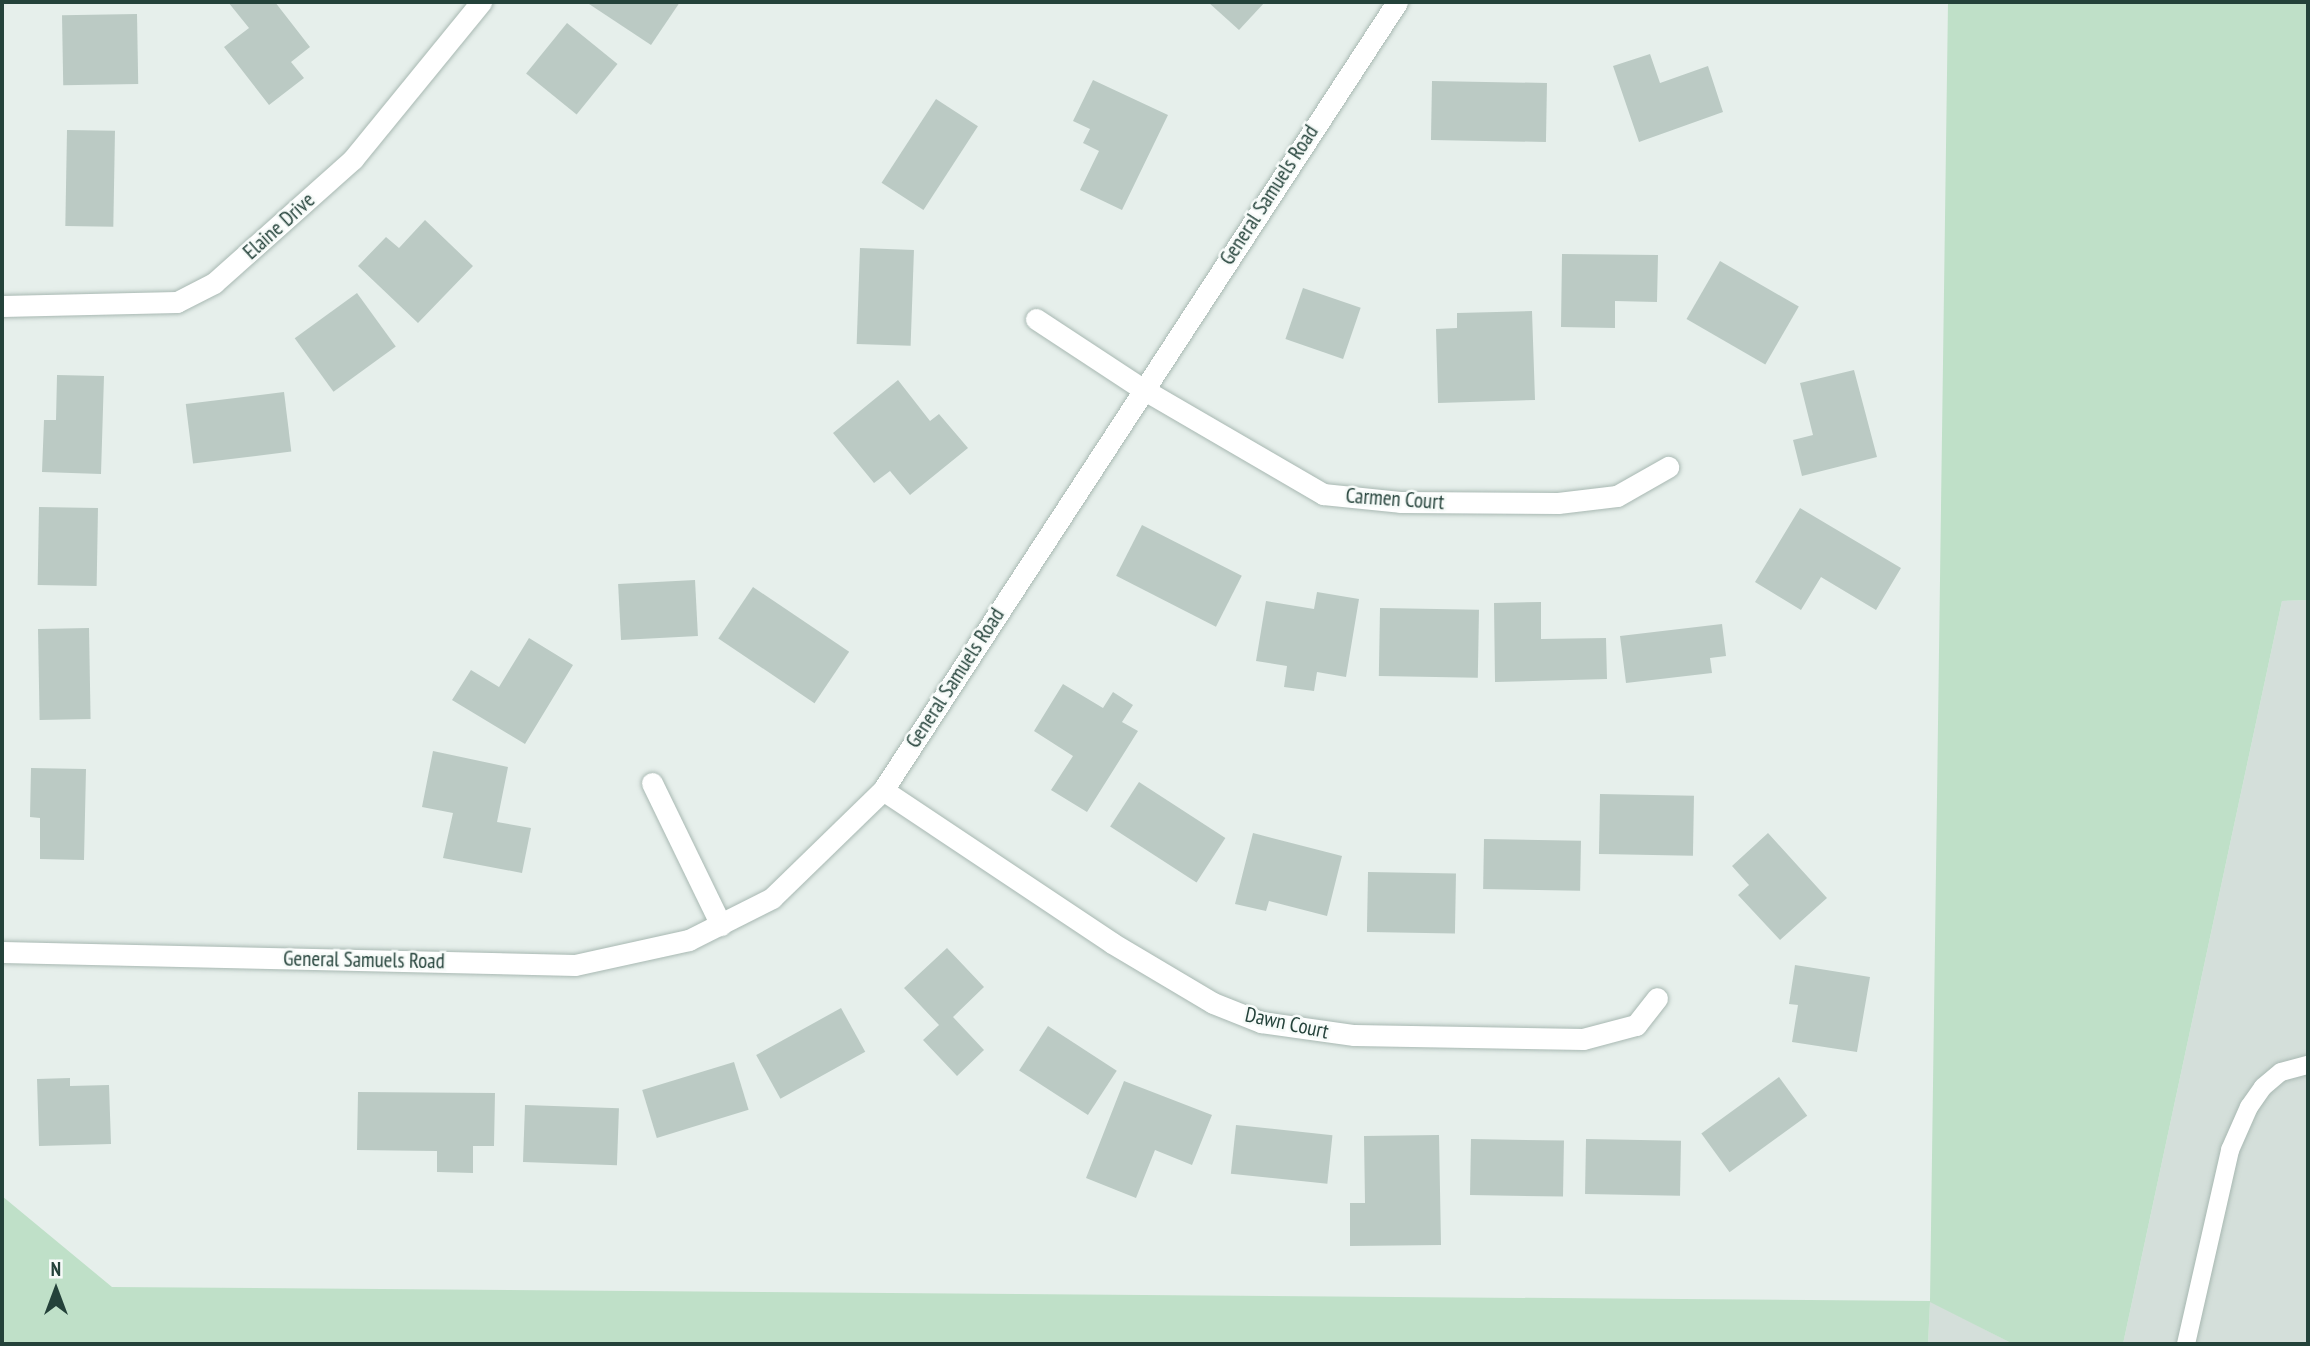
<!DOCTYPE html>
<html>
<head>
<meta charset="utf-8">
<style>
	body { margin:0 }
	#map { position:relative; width:2310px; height:1346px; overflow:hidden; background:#e6efeb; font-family:"PT Sans Narrow",sans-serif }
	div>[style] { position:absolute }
	.built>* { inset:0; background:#d4dfda }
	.green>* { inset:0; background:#bfe0c8 }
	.building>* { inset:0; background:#bbcac4; transform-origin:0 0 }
	.roads { filter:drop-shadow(0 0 2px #a8b8b2) drop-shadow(0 0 2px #a8b8b2) }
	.lane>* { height:18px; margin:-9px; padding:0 9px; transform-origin:9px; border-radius:9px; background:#fff }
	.street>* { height:21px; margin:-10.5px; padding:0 10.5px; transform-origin:10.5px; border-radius:10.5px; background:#fff }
	.secondary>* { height:21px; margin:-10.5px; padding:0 10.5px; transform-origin:10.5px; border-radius:10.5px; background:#fff }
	span { translate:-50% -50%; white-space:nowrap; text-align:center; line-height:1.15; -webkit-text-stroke:5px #f7fbf9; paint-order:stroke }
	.street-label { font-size:21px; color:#24423a }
	.frame { position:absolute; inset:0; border:4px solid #24423a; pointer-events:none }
	.north { position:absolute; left:21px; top:1255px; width:70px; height:70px; -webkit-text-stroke:5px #f7fbf9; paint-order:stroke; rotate:0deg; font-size:19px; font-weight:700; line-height:28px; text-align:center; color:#24423a }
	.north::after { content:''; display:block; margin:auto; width:24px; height:32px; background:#24423a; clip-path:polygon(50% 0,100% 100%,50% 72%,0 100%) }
</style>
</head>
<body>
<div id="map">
	<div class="built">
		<div style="clip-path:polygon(2308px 600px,2308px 1344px,2123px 1344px,2282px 601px)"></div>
		<div style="clip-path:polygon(1930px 1301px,2013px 1344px,1928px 1344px)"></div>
	</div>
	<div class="green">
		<div style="clip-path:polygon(1948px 2px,2308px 2px,2308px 600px,2282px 601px,2123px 1344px,2013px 1344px,1930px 1302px,1928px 1344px,2px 1344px,2px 1196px,112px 1287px,1930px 1301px)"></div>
	</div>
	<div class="building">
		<div style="clip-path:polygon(228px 2px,275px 2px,310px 47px,291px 62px,304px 78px,269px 105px,224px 47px,249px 28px)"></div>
		<div style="clip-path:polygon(586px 2px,680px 2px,651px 45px)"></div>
		<div style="clip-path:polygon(1208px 2px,1265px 2px,1239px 30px)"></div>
		<div style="left:137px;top:14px;width:70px;height:75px;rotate:89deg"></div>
		<div style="left:567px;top:23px;width:65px;height:65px;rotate:39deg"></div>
		<div style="clip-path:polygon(1650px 54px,1660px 83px,1708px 66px,1723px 112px,1639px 142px,1613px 66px)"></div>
		<div style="clip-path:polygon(1093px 80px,1168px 115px,1122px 210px,1080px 190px,1099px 151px,1083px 143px,1090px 129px,1073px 121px)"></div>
		<div style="left:1432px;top:81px;width:115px;height:59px;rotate:1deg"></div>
		<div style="left:936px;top:99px;width:50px;height:100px;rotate:33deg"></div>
		<div style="left:67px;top:130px;width:48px;height:96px;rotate:1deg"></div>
		<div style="clip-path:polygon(425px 220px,473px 266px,418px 323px,358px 266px,386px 237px,399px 248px)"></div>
		<div style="left:860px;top:248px;width:54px;height:96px;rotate:2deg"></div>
		<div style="clip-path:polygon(1562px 254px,1658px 255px,1657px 302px,1615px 301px,1615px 328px,1561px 327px)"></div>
		<div style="left:1720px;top:261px;width:91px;height:67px;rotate:30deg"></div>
		<div style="left:1303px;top:288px;width:61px;height:54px;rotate:19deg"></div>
		<div style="left:357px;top:293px;width:66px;height:77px;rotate:54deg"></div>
		<div style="clip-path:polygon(1532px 311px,1535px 400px,1438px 403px,1436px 329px,1457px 328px,1457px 313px)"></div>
		<div style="clip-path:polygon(1854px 370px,1877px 457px,1802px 476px,1793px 440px,1813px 435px,1800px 383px)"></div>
		<div style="clip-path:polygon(57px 375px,104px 376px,101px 474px,42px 472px,44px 420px,56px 420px)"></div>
		<div style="clip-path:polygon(898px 380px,930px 421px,939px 414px,968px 448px,910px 495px,890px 471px,874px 483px,833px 433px)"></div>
		<div style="left:284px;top:392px;width:60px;height:99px;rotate:83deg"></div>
		<div style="left:39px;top:507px;width:59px;height:78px;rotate:1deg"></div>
		<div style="clip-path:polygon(1800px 508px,1901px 568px,1876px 610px,1821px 577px,1801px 610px,1755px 582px)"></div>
		<div style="left:1142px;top:525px;width:112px;height:57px;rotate:27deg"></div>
		<div style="left:695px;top:580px;width:56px;height:77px;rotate:87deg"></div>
		<div style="left:753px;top:587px;width:116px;height:62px;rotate:34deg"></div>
		<div style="clip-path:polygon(1317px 592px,1359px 599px,1346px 677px,1317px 672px,1314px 691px,1284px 687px,1287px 666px,1256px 661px,1266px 601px,1314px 609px)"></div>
		<div style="clip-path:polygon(1541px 602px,1541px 639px,1606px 638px,1607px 679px,1495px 682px,1494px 603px)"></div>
		<div style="left:1380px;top:608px;width:99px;height:68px;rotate:1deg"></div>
		<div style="clip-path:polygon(1722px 624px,1726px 656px,1710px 658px,1712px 673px,1626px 683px,1620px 636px)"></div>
		<div style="left:89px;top:628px;width:91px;height:51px;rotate:89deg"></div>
		<div style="clip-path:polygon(529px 638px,573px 665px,525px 744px,452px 700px,471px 670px,499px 687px)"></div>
		<div style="clip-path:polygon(1063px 684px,1103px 708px,1113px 692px,1133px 705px,1122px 722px,1138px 731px,1087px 812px,1051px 790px,1073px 756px,1034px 731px)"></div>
		<div style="clip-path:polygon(433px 751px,508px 767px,497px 822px,531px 828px,522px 873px,443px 858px,453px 813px,422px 807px)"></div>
		<div style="clip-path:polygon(31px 768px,86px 769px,84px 860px,40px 859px,40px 818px,30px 817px)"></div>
		<div style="left:1139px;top:782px;width:103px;height:53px;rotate:33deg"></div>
		<div style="left:1600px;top:794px;width:94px;height:60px;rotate:1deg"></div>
		<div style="clip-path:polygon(1253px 833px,1342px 856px,1327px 916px,1269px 901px,1266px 911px,1235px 904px)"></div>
		<div style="clip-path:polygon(1768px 833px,1827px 898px,1780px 940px,1738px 895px,1749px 885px,1732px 866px)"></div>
		<div style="left:1484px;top:839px;width:97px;height:50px;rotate:1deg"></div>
		<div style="left:1368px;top:872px;width:88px;height:60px;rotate:1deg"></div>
		<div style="clip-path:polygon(947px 948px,984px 987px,953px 1017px,984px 1050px,957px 1076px,923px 1040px,939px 1025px,904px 988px)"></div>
		<div style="clip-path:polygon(1795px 965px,1870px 977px,1857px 1052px,1792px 1042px,1798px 1005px,1789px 1004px)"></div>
		<div style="left:841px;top:1008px;width:50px;height:97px;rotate:61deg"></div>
		<div style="left:1048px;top:1026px;width:82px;height:53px;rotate:33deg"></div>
		<div style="left:734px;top:1062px;width:50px;height:96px;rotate:73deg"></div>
		<div style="left:1779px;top:1077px;width:48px;height:96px;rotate:54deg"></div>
		<div style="clip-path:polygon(70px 1078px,70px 1086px,109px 1085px,111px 1144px,39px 1146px,37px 1079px)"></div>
		<div style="clip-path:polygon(1124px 1081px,1212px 1115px,1192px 1165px,1155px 1150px,1136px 1198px,1086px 1178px)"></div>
		<div style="clip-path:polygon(358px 1092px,495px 1093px,494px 1146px,473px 1146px,473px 1173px,437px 1172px,437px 1151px,357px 1150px)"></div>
		<div style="left:525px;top:1105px;width:94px;height:57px;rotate:2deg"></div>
		<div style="left:1236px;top:1125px;width:97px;height:49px;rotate:6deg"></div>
		<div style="clip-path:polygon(1439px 1135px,1441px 1245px,1350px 1246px,1350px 1203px,1365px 1203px,1364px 1136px)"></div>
		<div style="left:1471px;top:1139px;width:93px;height:56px;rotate:1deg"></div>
		<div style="left:1586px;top:1139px;width:95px;height:55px;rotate:1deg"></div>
	</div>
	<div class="roads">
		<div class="lane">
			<div style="left:2186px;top:1344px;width:199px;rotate:-77.2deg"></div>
			<div style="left:2230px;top:1150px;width:47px;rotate:-66.2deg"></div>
			<div style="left:2249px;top:1107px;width:24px;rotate:-55deg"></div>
			<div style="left:2263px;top:1087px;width:23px;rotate:-40deg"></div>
			<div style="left:2281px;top:1072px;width:28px;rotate:-15deg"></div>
		</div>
		<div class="street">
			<div style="left:2px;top:306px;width:175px;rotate:-1.3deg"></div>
			<div style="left:177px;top:302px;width:42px;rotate:-27.2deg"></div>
			<div style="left:214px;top:283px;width:186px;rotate:-41.7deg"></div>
			<div style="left:353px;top:159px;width:203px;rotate:-50.8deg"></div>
			<div style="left:1036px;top:319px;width:126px;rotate:33.3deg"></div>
			<div style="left:1141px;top:388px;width:211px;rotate:30.2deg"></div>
			<div style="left:1323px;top:494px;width:77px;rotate:5.9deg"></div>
			<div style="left:1400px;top:502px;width:158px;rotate:0.4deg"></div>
			<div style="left:1558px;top:503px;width:59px;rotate:-6.8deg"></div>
			<div style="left:1617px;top:496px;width:59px;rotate:-29.6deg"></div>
			<div style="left:652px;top:783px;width:158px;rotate:64.1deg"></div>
			<div style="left:883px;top:790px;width:275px;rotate:33.7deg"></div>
			<div style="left:1112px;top:943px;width:117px;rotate:30.7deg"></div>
			<div style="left:1213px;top:1003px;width:52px;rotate:21.6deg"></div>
			<div style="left:1261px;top:1022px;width:94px;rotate:8deg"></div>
			<div style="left:1354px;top:1035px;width:229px;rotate:1deg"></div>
			<div style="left:1583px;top:1039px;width:55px;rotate:-14.8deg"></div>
			<div style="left:1636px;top:1025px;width:34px;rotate:-52deg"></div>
		</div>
		<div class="secondary">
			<div style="left:2px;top:952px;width:573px;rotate:1.3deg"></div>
			<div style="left:575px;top:965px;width:117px;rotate:-12.4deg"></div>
			<div style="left:689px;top:940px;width:93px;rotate:-26.8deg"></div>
			<div style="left:772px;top:898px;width:155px;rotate:-44.2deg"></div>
			<div style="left:883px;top:790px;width:941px;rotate:-56.88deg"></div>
		</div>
	</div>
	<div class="street-label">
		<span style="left:1269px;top:195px;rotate:-57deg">General Samuels Road</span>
		<span style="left:279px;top:226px;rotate:-42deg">Elaine Drive</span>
		<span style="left:1395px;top:499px;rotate:4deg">Carmen Court</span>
		<span style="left:955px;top:678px;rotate:-57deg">General Samuels Road</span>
		<span style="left:364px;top:960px;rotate:1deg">General Samuels Road</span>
		<span style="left:1287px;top:1023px;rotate:12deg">Dawn Court</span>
	</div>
	<div class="frame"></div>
	<div class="north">N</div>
</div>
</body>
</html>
